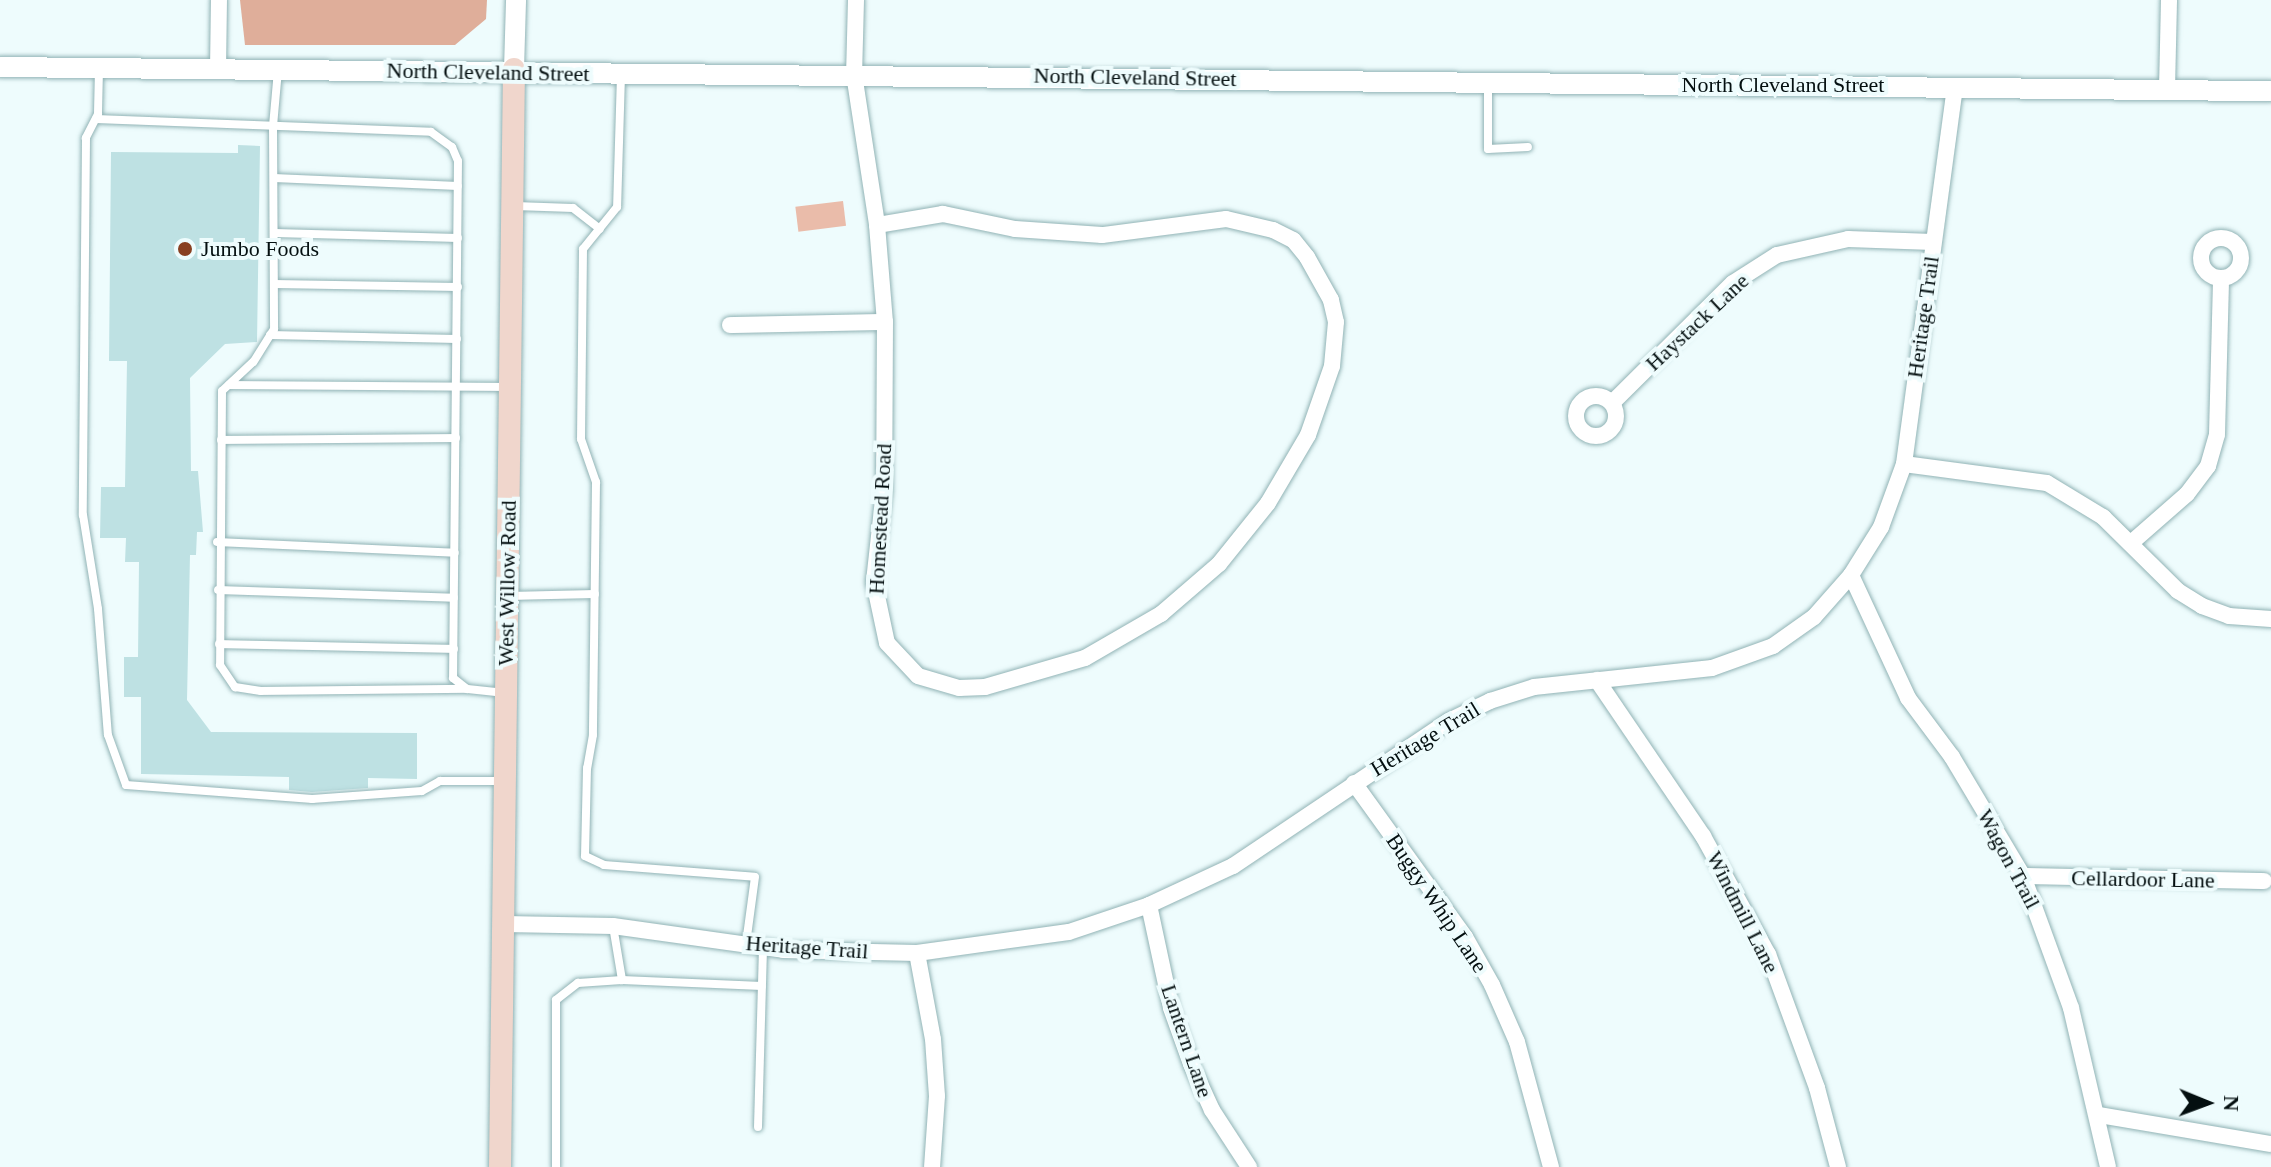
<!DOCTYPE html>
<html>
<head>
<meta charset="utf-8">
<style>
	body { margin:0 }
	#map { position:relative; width:2271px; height:1167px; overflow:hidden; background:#eefcfd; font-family:Georgia,serif }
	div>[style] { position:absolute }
	.green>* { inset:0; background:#eabcaa; transform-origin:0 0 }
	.forest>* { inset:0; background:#dfae9a }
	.building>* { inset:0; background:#bee1e3 }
	.roads { filter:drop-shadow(0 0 2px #91b3b5) drop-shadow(0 0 2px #91b3b5) }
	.service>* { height:8px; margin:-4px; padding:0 4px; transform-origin:4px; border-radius:4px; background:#fff }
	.minor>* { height:16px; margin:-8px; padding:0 8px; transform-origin:8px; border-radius:8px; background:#fff }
	.minor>.ring { margin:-8px; padding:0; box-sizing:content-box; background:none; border:16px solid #fff; border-radius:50% }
	.tertiary>* { height:20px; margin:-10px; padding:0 10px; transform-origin:10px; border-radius:10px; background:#fff }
	.secondary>* { height:22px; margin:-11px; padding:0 11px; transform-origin:11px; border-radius:11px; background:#f0d6cc }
	.dots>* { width:22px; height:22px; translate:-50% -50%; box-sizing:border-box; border:4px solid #eefcfd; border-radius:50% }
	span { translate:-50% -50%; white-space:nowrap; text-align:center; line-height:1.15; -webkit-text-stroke:8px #eefcfd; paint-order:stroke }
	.street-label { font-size:22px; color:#040f10 }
	.poi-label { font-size:22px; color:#040f10 }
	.left { translate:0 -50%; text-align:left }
	.north { position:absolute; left:2167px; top:1063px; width:80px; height:80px; -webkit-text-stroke:6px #eefcfd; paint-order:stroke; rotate:91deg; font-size:22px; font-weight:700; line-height:32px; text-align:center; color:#040f10 }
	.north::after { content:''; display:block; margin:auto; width:28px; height:36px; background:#040f10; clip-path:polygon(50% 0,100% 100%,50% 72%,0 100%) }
</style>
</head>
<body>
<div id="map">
	<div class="green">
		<div style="left:843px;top:201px;width:25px;height:48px;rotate:83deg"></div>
	</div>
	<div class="forest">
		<div style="clip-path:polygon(240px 0,487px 0,486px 19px,455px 45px,245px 45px)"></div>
	</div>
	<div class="building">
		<div style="clip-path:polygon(238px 145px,260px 146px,257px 342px,225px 344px,190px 378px,191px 471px,198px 471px,203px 532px,197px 532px,196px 555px,190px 555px,187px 700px,211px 732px,417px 733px,417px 779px,368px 778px,368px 788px,312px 792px,289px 790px,289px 777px,141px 774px,141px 697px,124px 697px,124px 657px,138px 657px,139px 562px,125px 562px,126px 538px,100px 538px,101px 487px,125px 487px,127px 361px,109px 361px,111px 152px,238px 153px)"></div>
	</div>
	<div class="roads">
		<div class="service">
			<div style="left:99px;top:69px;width:45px;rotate:91.3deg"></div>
			<div style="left:98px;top:114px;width:27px;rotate:117deg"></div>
			<div style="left:86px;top:138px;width:377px;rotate:90.5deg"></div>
			<div style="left:83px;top:515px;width:95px;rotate:80.9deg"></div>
			<div style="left:98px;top:609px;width:126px;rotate:85.5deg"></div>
			<div style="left:108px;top:735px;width:53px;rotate:70.2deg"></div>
			<div style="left:126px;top:785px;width:187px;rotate:4.3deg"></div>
			<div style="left:312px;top:799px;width:110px;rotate:-4.2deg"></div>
			<div style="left:422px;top:791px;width:21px;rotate:-29deg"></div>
			<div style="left:440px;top:781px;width:61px"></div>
			<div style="left:278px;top:70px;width:56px;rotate:95.1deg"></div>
			<div style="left:273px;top:126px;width:203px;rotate:89.7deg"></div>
			<div style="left:274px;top:329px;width:39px;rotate:122deg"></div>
			<div style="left:253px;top:362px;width:42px;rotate:136.9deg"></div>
			<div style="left:222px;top:391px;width:274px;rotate:90.4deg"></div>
			<div style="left:220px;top:665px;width:27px;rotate:56deg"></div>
			<div style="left:235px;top:687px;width:26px;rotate:9deg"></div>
			<div style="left:261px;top:691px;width:205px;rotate:-0.6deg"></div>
			<div style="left:621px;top:75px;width:132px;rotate:91.7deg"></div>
			<div style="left:617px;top:207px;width:54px;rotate:129deg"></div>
			<div style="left:583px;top:249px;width:190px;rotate:90.6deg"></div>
			<div style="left:581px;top:439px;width:46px;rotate:70.8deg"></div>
			<div style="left:596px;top:482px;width:253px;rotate:90.7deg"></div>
			<div style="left:593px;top:735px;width:34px;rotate:100deg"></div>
			<div style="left:587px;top:768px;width:88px;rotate:91.3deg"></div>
			<div style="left:585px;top:856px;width:21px;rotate:25deg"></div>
			<div style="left:604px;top:865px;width:151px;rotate:4.5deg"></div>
			<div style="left:755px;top:877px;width:68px;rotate:97.7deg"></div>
			<div style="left:1488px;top:83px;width:66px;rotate:90deg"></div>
			<div style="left:1488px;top:149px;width:40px;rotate:-2.9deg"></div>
			<div style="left:96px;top:119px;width:335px;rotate:2.2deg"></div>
			<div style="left:431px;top:132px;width:26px;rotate:36deg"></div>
			<div style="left:452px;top:147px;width:15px;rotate:67deg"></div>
			<div style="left:458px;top:161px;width:517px;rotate:90.55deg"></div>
			<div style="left:453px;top:678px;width:18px;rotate:38deg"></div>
			<div style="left:467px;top:689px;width:39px;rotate:6deg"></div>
			<div style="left:274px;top:178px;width:184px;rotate:2.5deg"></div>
			<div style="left:515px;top:206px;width:58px;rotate:2deg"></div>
			<div style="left:573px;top:208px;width:34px;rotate:38deg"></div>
			<div style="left:275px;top:233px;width:183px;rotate:1.6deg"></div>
			<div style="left:274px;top:284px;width:184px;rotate:0.9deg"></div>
			<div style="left:270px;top:335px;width:187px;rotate:1.2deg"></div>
			<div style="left:229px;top:385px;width:279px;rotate:0.4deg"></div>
			<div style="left:221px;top:440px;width:235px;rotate:-0.5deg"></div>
			<div style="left:217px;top:542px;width:238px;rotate:2.6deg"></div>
			<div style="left:218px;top:590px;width:236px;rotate:1.9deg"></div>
			<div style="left:508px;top:596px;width:87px;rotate:-1.3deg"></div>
			<div style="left:219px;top:644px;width:235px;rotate:1.2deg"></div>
			<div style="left:613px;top:926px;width:55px;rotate:80.5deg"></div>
			<div style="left:622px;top:980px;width:140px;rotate:2.5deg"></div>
			<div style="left:758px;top:1127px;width:179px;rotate:-88.4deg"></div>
			<div style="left:556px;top:1167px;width:167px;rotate:-90deg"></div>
			<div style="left:556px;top:1000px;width:28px;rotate:-38deg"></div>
			<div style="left:578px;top:983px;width:44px;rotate:-3.9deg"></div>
		</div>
		<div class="minor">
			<div style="left:856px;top:0;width:74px;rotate:91.5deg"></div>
			<div style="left:854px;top:74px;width:153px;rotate:81.3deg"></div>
			<div style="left:877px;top:225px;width:97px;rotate:85.3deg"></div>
			<div style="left:885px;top:322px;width:169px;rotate:90.3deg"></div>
			<div style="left:884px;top:491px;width:92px;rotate:96.3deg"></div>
			<div style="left:874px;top:582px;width:62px;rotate:78deg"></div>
			<div style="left:887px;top:643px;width:45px;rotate:46.8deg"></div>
			<div style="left:918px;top:676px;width:43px;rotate:16.3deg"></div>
			<div style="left:959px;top:688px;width:26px;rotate:-2deg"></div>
			<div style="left:985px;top:687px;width:104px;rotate:-16.2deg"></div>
			<div style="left:1085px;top:658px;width:88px;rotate:-30.1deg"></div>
			<div style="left:1161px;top:614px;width:77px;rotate:-40.8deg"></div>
			<div style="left:1219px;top:564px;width:78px;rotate:-51.2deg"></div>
			<div style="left:1268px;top:503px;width:79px;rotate:-59.5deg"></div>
			<div style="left:1308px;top:435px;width:73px;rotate:-70.8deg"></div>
			<div style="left:1332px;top:366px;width:44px;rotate:-84.8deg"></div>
			<div style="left:1336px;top:322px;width:23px;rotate:-103deg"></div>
			<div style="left:1331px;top:300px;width:49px;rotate:-119.2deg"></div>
			<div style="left:1307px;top:257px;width:22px;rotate:-129deg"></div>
			<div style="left:1293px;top:240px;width:22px;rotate:-153deg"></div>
			<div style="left:1273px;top:230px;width:48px;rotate:-166.8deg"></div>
			<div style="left:1226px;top:219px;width:125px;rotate:172.6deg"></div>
			<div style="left:1102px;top:235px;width:87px;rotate:-176.1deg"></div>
			<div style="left:1015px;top:229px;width:74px;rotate:-168.2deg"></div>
			<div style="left:943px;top:214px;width:67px;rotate:170.5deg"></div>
			<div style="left:218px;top:70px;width:70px;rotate:-89.2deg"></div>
			<div style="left:2167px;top:89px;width:89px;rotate:-88.7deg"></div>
			<div class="ring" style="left:2201px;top:238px;width:24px;height:24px"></div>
			<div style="left:730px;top:325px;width:155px;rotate:-1.1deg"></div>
			<div class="ring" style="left:1576px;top:396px;width:24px;height:24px"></div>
			<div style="left:1612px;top:403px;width:170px;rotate:-44.8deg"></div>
			<div style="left:1733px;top:283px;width:52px;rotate:-32.5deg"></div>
			<div style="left:1777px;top:255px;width:73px;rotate:-12.7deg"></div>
			<div style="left:1848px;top:239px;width:85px;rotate:2deg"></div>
			<div style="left:1904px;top:464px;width:144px;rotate:7.6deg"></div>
			<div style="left:2047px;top:483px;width:66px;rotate:31.3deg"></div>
			<div style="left:2103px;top:517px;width:105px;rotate:44.6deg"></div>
			<div style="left:2178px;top:591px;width:28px;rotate:32deg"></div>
			<div style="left:2202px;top:606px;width:29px;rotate:20deg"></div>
			<div style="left:2229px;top:616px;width:42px;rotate:4.1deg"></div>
			<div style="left:2131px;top:543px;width:74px;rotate:-41.2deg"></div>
			<div style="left:2187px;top:494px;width:35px;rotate:-53deg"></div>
			<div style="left:2208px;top:466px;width:33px;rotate:-74deg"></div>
			<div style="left:2217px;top:434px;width:156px;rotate:-88.5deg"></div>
			<div style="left:1851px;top:575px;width:136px;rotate:65.1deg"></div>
			<div style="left:1908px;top:698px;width:74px;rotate:53.3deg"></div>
			<div style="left:1952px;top:757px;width:139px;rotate:59.2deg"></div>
			<div style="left:2023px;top:876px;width:140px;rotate:70deg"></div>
			<div style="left:2071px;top:1008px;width:163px;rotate:76.9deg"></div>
			<div style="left:1597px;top:680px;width:189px;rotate:55.8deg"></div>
			<div style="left:1703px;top:836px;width:135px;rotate:61.2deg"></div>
			<div style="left:1768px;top:954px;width:143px;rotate:69.9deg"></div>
			<div style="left:1817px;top:1088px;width:82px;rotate:75.1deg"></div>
			<div style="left:1354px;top:783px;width:190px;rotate:54.2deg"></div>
			<div style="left:1465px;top:937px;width:55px;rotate:60.6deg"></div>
			<div style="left:1492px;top:985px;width:62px;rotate:66.3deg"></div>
			<div style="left:1517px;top:1042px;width:130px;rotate:74.8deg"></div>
			<div style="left:2023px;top:876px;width:241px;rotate:1.2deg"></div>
			<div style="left:1149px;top:905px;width:105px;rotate:77.9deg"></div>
			<div style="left:1171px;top:1008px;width:59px;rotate:70.3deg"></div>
			<div style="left:1191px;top:1064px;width:51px;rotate:65.5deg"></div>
			<div style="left:1212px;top:1110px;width:68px;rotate:57deg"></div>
			<div style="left:504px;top:924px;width:109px;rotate:1.1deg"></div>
			<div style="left:613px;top:926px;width:172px;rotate:8deg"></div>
			<div style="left:783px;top:950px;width:134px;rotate:1.3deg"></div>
			<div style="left:917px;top:953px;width:153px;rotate:-7.9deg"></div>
			<div style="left:1069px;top:932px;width:84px;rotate:-18.6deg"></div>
			<div style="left:1149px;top:905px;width:93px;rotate:-24.9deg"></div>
			<div style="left:1233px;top:866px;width:260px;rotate:-33.9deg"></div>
			<div style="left:1449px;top:721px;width:46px;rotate:-26deg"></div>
			<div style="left:1490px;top:701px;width:46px;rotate:-17.7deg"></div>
			<div style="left:1534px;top:687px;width:179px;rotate:-6.1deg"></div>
			<div style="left:1712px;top:668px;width:65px;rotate:-19.8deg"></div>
			<div style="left:1773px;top:646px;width:50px;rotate:-35.3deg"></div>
			<div style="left:1814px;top:617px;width:56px;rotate:-48.6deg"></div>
			<div style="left:1851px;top:575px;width:57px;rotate:-58deg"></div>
			<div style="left:1881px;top:527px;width:67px;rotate:-69.9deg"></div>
			<div style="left:1904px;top:464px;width:381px;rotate:-82.3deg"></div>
			<div style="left:917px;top:953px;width:87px;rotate:79.5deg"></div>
			<div style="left:933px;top:1039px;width:57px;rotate:86deg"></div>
			<div style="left:937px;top:1096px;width:71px;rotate:94deg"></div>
			<div style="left:2099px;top:1115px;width:174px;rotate:9.6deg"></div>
		</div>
		<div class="tertiary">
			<div style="left:0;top:67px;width:2271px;rotate:0.61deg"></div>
			<div style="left:514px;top:69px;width:69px;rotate:-88.3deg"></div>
		</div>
		<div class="secondary">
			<div style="left:500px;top:1167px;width:1098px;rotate:-89.27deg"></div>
		</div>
	</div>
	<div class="dots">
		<div style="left:185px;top:249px;background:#884021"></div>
	</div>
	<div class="street-label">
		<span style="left:488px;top:72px;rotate:1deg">North Cleveland Street</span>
		<span style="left:1135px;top:77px;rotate:1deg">North Cleveland Street</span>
		<span style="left:1783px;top:85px">North Cleveland Street</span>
		<span style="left:1923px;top:317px;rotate:-82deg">Heritage Trail</span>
		<span style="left:1697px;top:322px;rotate:-43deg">Haystack Lane</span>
		<span style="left:880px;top:519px;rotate:-87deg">Homestead Road</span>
		<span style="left:507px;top:583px;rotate:-89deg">West Willow Road</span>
		<span style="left:1425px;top:739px;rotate:-31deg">Heritage Trail</span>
		<span style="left:2009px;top:859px;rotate:62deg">Wagon Trail</span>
		<span style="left:2143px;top:879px;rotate:1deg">Cellardoor Lane</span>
		<span style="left:1437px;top:903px;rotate:56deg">Buggy Whip Lane</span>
		<span style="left:1743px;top:912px;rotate:63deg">Windmill Lane</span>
		<span style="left:807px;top:947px;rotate:4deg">Heritage Trail</span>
		<span style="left:1187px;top:1041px;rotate:71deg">Lantern Lane</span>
	</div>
	<div class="poi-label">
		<span class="left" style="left:201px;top:249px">Jumbo Foods</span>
	</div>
	<div class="north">N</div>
</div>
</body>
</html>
